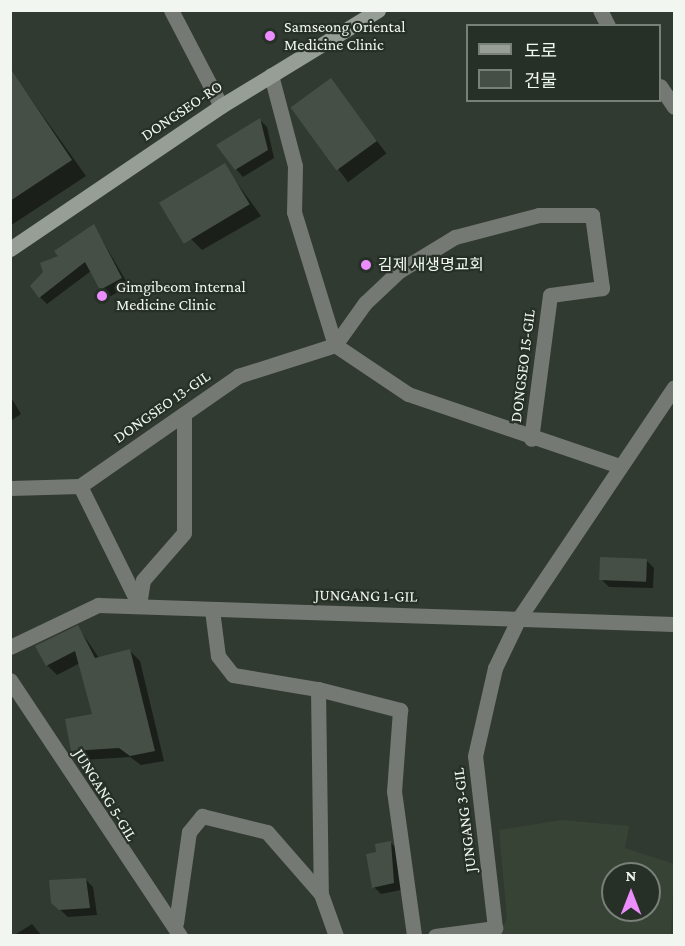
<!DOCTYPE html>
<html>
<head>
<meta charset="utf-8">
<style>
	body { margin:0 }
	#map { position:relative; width:685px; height:946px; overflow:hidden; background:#313a30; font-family:"Crimson Pro","Noto Sans KR",serif }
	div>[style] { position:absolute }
	.built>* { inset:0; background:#374435 }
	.shadow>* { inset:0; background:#0007; transform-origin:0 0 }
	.building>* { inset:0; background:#464f45; transform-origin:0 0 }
	.street>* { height:15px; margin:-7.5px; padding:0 7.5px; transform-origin:7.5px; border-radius:7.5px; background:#757974 }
	.secondary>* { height:15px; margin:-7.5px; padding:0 7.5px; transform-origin:7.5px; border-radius:7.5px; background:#979e96 }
	.dots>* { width:16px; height:16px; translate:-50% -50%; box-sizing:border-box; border:3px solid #273026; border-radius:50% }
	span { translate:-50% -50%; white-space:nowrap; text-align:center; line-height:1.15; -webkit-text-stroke:4.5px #273026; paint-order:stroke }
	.poi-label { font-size:16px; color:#f1f7f0 }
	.left { translate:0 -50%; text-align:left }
	.street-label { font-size:16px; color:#f1f7f0 }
	.frame { position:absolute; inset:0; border:12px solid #f1f7f0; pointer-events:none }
	.legend { position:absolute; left:466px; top:24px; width:195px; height:78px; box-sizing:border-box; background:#273026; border:2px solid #788077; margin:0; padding:8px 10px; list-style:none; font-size:18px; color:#f1f7f0 }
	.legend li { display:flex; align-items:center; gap:12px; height:30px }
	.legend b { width:30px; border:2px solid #788077 }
	.north { position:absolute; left:601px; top:862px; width:60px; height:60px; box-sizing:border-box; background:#273026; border:2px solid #788077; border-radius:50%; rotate:0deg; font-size:16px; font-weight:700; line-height:24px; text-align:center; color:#f1f7f0 }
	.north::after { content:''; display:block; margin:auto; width:21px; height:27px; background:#eb8dfc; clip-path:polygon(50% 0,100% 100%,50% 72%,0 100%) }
</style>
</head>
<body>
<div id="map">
	<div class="built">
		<div style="clip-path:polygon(evenodd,562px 820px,629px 826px,625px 848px,674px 864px,671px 935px,498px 936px,507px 919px,499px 830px,562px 820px,613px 874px,649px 874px,649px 910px,613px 910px,613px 874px)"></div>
	</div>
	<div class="shadow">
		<div style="left:331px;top:80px;width:92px;height:48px;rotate:53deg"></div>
		<div style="clip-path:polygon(18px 81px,86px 176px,10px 226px,10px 85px)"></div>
		<div style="clip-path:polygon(260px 120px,267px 127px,274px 158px,243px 177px,236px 169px)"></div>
		<div style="clip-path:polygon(224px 165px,261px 216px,202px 250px,190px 238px)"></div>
		<div style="clip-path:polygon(94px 226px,129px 286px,109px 297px,91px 271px,47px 304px,40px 297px,60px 256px)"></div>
		<div style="clip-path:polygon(10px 396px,21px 414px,10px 421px)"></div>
		<div style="clip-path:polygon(646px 560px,654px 568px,653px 588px,609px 587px,601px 579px)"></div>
		<div style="clip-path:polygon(78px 627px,99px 658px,130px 651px,140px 661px,164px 761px,141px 765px,130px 757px,83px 760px,73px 750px,94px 715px,80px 663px,57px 675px,47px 665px)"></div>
		<div style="clip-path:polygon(391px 843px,398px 850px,401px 890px,381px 894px,374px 887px,378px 854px)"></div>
		<div style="clip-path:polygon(85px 879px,93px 887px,97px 915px,68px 917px,53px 903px)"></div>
		<div style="clip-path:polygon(32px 924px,42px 936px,13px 936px)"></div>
	</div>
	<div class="building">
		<div style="clip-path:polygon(10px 68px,72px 160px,10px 201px)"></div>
		<div style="left:331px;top:78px;width:78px;height:50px;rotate:54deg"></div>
		<div style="clip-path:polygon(260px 118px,268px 150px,235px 170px,216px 145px)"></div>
		<div style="left:225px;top:163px;width:48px;height:77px;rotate:59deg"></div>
		<div style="clip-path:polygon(94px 224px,122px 278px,100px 290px,85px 262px,39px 298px,30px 286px,43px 272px,40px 263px,58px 256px,54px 251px)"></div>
		<div style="left:600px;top:557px;width:47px;height:23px;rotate:2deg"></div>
		<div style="clip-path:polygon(78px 625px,95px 658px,130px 649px,155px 751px,130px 756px,119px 748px,71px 751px,65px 719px,92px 714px,75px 651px,46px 666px,35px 646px)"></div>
		<div style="clip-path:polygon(391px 841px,394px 883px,372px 888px,366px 854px,376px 852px,375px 844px)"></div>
		<div style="clip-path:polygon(86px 878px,90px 908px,59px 910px,51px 903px,49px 880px)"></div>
	</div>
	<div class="street">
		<div style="left:171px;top:10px;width:108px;rotate:62.5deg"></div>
		<div style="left:600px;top:10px;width:18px;rotate:63deg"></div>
		<div style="left:271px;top:75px;width:94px;rotate:75.2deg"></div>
		<div style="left:295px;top:166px;width:46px;rotate:91.2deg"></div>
		<div style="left:294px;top:212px;width:139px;rotate:72.9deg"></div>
		<div style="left:335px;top:345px;width:88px;rotate:33.9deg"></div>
		<div style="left:408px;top:394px;width:223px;rotate:18.8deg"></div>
		<div style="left:660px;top:86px;width:25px;rotate:56deg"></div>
		<div style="left:80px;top:486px;width:133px;rotate:63.6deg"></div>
		<div style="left:10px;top:488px;width:70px;rotate:-1.6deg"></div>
		<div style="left:80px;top:486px;width:193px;rotate:-34.8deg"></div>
		<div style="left:238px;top:376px;width:102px;rotate:-17.7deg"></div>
		<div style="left:335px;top:345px;width:52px;rotate:-54.5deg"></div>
		<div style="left:365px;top:303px;width:47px;rotate:-43.3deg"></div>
		<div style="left:399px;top:271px;width:66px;rotate:-31.3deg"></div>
		<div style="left:455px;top:237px;width:87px;rotate:-14.7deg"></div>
		<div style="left:539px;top:215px;width:53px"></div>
		<div style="left:592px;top:215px;width:74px;rotate:82.2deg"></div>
		<div style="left:602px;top:288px;width:52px;rotate:172.3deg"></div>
		<div style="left:550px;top:295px;width:145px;rotate:97.5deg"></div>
		<div style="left:139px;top:605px;width:25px;rotate:-81deg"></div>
		<div style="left:143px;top:580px;width:62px;rotate:-48.9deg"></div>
		<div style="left:184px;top:533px;width:119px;rotate:-90deg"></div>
		<div style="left:212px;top:610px;width:46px;rotate:82.6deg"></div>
		<div style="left:218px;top:656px;width:24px;rotate:52deg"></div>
		<div style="left:233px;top:675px;width:86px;rotate:9.4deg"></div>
		<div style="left:318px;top:689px;width:85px;rotate:14.4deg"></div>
		<div style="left:400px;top:710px;width:81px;rotate:94.2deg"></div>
		<div style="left:394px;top:791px;width:146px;rotate:82.1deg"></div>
		<div style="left:10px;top:647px;width:98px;rotate:-25.5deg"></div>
		<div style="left:98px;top:605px;width:576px;rotate:1.89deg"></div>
		<div style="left:10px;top:680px;width:307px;rotate:56.4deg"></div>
		<div style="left:318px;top:689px;width:205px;rotate:89.2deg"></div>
		<div style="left:176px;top:923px;width:92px;rotate:-81.9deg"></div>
		<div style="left:189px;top:832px;width:21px;rotate:-51deg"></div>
		<div style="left:202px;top:816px;width:67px;rotate:13.8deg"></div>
		<div style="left:267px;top:832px;width:82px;rotate:48.9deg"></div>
		<div style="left:321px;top:894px;width:45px;rotate:70.3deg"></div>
		<div style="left:435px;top:936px;width:61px;rotate:-7.6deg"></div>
		<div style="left:495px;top:928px;width:173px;rotate:-96.6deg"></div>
		<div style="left:475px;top:756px;width:90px;rotate:-77.2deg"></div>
		<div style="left:495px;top:668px;width:55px;rotate:-64.4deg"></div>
		<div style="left:519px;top:618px;width:278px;rotate:-56.1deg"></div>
	</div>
	<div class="secondary">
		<div style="left:10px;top:249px;width:255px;rotate:-34.1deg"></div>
		<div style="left:221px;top:106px;width:184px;rotate:-31.4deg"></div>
	</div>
	<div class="dots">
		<div style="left:270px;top:36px;background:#eb8dfc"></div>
		<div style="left:366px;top:265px;background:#eb8dfc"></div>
		<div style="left:102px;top:296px;background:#eb8dfc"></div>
	</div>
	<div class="poi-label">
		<span class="left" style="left:284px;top:36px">Samseong Oriental<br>Medicine Clinic</span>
		<span class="left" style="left:378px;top:265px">김제 새생명교회</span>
		<span class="left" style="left:116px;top:296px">Gimgibeom Internal<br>Medicine Clinic</span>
	</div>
	<div class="street-label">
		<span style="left:182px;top:111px;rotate:-34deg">DONGSEO-RO</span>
		<span style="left:523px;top:366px;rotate:-83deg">DONGSEO 15-GIL</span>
		<span style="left:162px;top:407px;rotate:-35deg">DONGSEO 13-GIL</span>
		<span style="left:366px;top:596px;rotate:1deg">JUNGANG 1-GIL</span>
		<span style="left:105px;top:795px;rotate:58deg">JUNGANG 5-GIL</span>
		<span style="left:465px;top:820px;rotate:-97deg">JUNGANG 3-GIL</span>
	</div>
	<div class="frame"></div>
	<ul class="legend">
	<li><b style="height:8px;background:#979e96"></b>도로</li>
	<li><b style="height:16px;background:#464f45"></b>건물</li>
	</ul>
	<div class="north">N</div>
</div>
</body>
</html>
